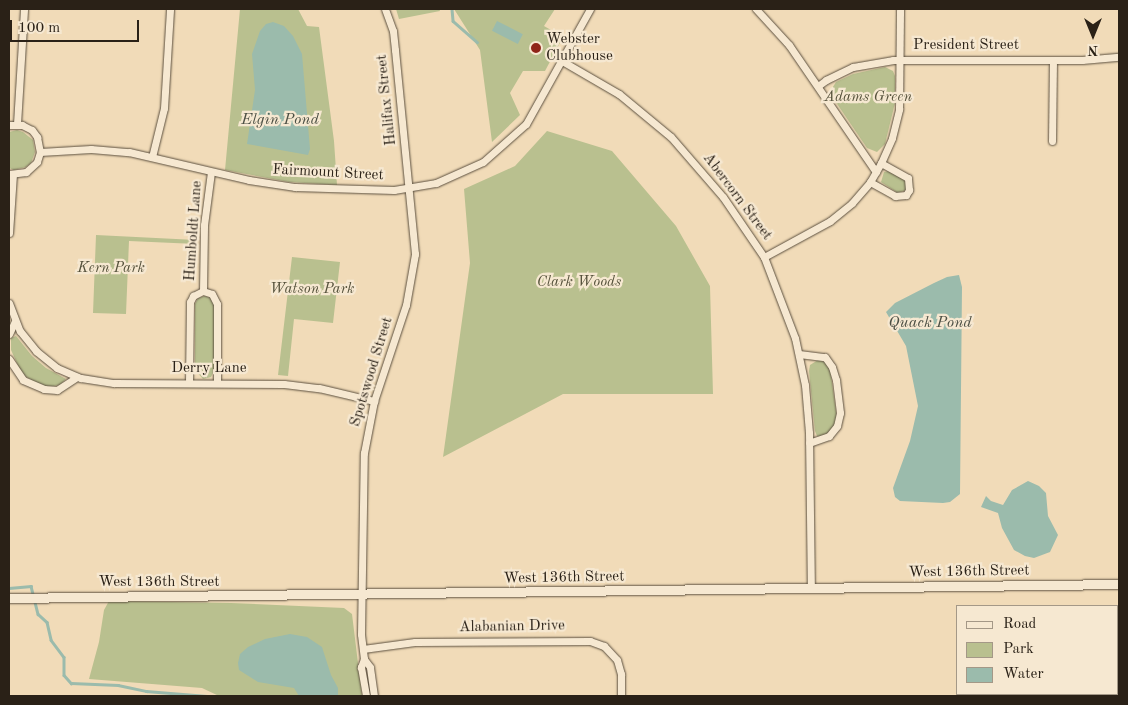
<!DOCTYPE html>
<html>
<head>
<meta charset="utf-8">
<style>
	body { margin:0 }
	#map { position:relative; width:1128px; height:705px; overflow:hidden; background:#f1dbb8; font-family:"Old Standard TT",serif }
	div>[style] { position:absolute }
	.green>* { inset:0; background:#b9c08f }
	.water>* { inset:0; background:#9bbbac; transform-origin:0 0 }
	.stream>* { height:2.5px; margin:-1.25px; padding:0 1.25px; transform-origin:1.25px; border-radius:1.25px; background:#9bbbac }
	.roads { filter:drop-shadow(0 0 1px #5c503f) drop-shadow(0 0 1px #5c503f) }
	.minor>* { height:7px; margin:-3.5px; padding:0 3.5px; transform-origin:3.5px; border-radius:3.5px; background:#f6e8d1 }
	.tertiary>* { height:9px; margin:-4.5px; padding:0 4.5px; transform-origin:4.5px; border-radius:4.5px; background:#f6e8d1 }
	.dots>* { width:14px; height:14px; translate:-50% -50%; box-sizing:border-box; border:2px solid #f6e8d1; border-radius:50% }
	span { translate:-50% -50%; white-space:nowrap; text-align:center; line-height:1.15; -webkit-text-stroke:4.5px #f6e8d1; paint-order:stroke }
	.poi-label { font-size:15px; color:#2a2117 }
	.left { translate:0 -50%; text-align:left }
	.street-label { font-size:15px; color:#2a2117 }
	.park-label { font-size:15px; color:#55513b; font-style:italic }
	.water-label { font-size:16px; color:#4c4f44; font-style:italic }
	.frame { position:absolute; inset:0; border:10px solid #2a2117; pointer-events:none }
	.legend { position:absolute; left:956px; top:605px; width:162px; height:90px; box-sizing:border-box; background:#f6e8d1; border:1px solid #a49887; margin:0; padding:6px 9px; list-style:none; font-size:15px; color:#2a2117 }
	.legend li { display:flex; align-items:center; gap:10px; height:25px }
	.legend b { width:25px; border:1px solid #a49887 }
	.north { position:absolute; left:1068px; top:10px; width:50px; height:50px; -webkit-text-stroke:4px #f6e8d1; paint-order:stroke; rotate:180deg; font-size:14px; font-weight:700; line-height:20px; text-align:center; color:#2a2117 }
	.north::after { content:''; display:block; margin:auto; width:18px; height:22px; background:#2a2117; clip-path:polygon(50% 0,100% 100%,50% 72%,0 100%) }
	.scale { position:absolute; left:10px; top:20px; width:129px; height:22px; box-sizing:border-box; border:2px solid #2a2117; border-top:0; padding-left:6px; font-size:15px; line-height:18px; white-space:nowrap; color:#2a2117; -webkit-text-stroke:4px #f6e8d1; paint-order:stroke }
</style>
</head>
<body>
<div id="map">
	<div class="green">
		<div style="clip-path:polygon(240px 9px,298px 9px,307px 26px,319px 27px,334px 141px,337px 185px,289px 182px,225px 170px)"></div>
		<div style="clip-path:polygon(396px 9px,439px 9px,440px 11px,399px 19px)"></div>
		<div style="clip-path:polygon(454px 9px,555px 9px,544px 26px,563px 37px,545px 71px,523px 71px,510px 93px,520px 115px,492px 142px,480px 50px)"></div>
		<div style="clip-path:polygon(885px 67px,893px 71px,895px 76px,895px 103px,885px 144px,877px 152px,867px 148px,831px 95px,831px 90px,836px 82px,853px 74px)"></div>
		<div style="clip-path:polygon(17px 130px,23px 132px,33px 140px,35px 152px,31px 163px,26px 167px,14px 170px,9px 168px,9px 132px)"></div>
		<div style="clip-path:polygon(547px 131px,612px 151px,676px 226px,710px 286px,713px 394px,563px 394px,443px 457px,470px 263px,464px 189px,515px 166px)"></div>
		<div style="clip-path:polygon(889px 171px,907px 182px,906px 190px,898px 193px,881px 182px,884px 172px)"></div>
		<div style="clip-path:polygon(96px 235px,196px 240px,196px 244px,129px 241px,126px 314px,93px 313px)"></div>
		<div style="clip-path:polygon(292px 257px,340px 262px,333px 323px,294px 319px,288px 376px,278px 375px)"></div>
		<div style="clip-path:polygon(205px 296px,210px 298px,215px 305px,215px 369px,211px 377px,203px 379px,195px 370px,195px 304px,198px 298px)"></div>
		<div style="clip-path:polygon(16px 336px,32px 356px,46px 368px,66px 379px,60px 385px,47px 387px,36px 383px,22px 374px,11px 350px,11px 338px)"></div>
		<div style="clip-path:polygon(818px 360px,825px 362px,830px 369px,837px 418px,832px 430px,821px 437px,817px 436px,815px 431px,809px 371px,810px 365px)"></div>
		<div style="clip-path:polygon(109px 601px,231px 603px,344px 608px,352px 614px,362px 696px,219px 696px,202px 688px,89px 679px,99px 642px,104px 610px)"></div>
	</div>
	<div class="water">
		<div style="left:497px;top:21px;width:29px;height:11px;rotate:27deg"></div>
		<div style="clip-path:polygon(273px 22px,284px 26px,293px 36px,302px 54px,310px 149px,308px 155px,247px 144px,255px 90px,252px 54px,260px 31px,266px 24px)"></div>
		<div style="clip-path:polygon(959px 275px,962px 287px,960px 494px,950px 502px,943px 503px,900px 501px,895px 497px,893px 488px,910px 441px,918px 406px,906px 346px,886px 312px,895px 303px,934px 283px,947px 277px)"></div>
		<div style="clip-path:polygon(1028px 481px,1039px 486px,1046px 493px,1048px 516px,1058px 535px,1050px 552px,1034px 558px,1025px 556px,1014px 550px,1002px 528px,998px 513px,981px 507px,986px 496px,991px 501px,1003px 505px,1012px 490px)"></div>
		<div style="clip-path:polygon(290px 634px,307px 637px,322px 647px,331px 675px,338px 688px,338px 696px,299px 696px,294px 688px,258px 682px,239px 670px,238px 663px,240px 654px,248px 647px,265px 639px)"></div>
	</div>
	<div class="stream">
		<div style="left:452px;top:9px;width:12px;rotate:85deg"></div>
		<div style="left:453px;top:21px;width:32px;rotate:41deg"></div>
		<div style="left:9px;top:588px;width:22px;rotate:-5deg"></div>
		<div style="left:31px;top:586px;width:29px;rotate:76deg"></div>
		<div style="left:38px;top:614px;width:12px;rotate:42deg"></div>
		<div style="left:47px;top:622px;width:18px;rotate:77deg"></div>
		<div style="left:51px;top:640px;width:21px;rotate:53deg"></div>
		<div style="left:64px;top:657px;width:18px;rotate:90deg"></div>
		<div style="left:64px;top:675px;width:11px;rotate:49deg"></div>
		<div style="left:71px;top:683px;width:47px;rotate:2.4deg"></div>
		<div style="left:118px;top:685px;width:29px;rotate:12deg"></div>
		<div style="left:146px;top:691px;width:61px;rotate:4.7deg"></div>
	</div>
	<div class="roads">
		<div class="minor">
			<div style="left:756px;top:9px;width:49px;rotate:47.5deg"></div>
			<div style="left:789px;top:45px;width:154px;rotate:55.6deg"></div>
			<div style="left:562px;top:61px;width:66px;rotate:30.1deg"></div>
			<div style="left:619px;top:94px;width:67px;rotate:39.6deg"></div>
			<div style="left:671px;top:137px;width:79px;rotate:49.1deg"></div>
			<div style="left:723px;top:197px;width:73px;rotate:55.7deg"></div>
			<div style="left:764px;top:257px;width:87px;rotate:69.1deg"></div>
			<div style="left:795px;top:338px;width:48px;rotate:78deg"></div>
			<div style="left:805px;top:385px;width:48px;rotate:85.2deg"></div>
			<div style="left:809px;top:433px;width:155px;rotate:89.3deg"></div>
			<div style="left:818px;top:86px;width:10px;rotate:-37deg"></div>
			<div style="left:826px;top:80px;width:30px;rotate:-26deg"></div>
			<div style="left:853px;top:67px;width:41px;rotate:-9.9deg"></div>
			<div style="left:893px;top:60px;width:189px"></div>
			<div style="left:1082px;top:60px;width:37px;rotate:-5deg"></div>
			<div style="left:17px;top:124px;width:115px;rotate:-86.5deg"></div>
			<div style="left:9px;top:125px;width:13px"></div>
			<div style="left:22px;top:125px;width:11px;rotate:27deg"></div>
			<div style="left:32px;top:130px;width:9px;rotate:54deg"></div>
			<div style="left:37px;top:137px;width:15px;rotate:79deg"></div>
			<div style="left:40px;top:152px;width:10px;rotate:107deg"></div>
			<div style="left:37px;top:162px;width:15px;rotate:138deg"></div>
			<div style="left:26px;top:172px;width:17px;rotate:173deg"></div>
			<div style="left:1052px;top:141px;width:81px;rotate:-89.3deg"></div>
			<div style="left:40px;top:152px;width:51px;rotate:-3.4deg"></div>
			<div style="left:91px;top:149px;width:38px;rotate:5deg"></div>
			<div style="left:129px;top:152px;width:123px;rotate:13.1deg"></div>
			<div style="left:249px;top:180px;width:47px;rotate:8.7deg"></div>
			<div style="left:295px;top:187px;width:99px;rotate:1.7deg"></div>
			<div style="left:394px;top:190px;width:43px;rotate:-9.5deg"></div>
			<div style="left:436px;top:183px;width:51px;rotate:-24.1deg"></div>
			<div style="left:483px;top:162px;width:57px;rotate:-41.5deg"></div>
			<div style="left:526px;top:124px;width:132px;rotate:-60.9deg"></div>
			<div style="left:152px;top:157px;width:50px;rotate:-76.2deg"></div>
			<div style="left:164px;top:108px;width:99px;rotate:-86.5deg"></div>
			<div style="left:870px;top:182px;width:29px;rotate:29deg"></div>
			<div style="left:895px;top:196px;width:11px;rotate:-5deg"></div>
			<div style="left:906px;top:195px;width:6px;rotate:-59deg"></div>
			<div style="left:909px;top:190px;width:12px;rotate:-95deg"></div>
			<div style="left:908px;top:178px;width:31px;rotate:-151deg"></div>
			<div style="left:9px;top:233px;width:58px;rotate:-86.1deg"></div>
			<div style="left:764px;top:257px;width:75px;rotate:-28.6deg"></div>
			<div style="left:830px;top:221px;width:28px;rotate:-39deg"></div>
			<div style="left:852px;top:203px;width:28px;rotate:-49deg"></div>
			<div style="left:870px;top:182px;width:22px;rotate:-60deg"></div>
			<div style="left:881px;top:163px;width:27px;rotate:-66deg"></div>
			<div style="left:892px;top:138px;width:30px;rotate:-76deg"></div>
			<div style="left:899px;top:109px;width:100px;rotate:-89.4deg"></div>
			<div style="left:203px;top:291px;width:66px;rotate:-89.1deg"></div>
			<div style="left:204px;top:225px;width:53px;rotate:-82.5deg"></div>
			<div style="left:9px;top:303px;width:30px;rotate:69deg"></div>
			<div style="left:20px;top:331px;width:26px;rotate:51deg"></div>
			<div style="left:36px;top:351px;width:27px;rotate:39deg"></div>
			<div style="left:57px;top:368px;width:26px;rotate:23deg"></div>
			<div style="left:81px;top:378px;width:33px;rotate:9deg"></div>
			<div style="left:114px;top:383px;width:170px;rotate:0.3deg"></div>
			<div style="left:284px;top:384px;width:35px;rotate:7deg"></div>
			<div style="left:319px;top:388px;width:57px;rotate:13.3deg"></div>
			<div style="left:9px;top:334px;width:14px;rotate:-65deg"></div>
			<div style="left:799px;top:354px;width:26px;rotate:7deg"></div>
			<div style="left:825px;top:357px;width:12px;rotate:55deg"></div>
			<div style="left:832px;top:367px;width:14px;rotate:73deg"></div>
			<div style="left:836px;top:380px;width:33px;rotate:83deg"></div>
			<div style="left:840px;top:413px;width:13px;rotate:103deg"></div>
			<div style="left:837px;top:426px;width:13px;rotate:129deg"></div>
			<div style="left:829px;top:436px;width:21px;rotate:161deg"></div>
			<div style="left:9px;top:359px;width:25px;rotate:56deg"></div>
			<div style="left:23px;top:380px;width:23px;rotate:23deg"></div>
			<div style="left:44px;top:389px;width:13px;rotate:4deg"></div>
			<div style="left:57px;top:390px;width:24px;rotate:-33deg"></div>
			<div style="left:189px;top:383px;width:81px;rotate:-89.3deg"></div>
			<div style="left:190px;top:302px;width:7px;rotate:-63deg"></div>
			<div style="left:193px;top:296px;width:11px;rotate:-27deg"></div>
			<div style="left:203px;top:291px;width:9px;rotate:18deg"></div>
			<div style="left:212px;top:294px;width:11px;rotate:63deg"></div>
			<div style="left:217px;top:304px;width:79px;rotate:90deg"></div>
			<div style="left:363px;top:649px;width:52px;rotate:-7.7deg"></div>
			<div style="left:415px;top:642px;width:175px;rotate:-0.3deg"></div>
			<div style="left:590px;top:641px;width:15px;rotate:20deg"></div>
			<div style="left:604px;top:646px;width:19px;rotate:47deg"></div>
			<div style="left:617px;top:660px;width:15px;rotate:74deg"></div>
			<div style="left:621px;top:674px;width:22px;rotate:90deg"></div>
			<div style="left:364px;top:659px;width:9px;rotate:111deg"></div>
			<div style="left:361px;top:667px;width:29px;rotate:80deg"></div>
			<div style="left:374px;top:696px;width:29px;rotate:-98deg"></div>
			<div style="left:370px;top:667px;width:10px;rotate:-127deg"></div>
			<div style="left:364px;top:659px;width:25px;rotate:-97deg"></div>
			<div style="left:361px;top:634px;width:181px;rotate:-89.1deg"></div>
			<div style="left:364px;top:453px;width:53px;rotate:-79.1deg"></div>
			<div style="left:374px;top:401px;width:101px;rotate:-71.6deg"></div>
			<div style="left:406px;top:305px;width:52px;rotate:-80deg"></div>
			<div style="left:415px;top:254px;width:205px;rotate:-95.6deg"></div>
			<div style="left:395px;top:50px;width:19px;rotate:-96deg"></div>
			<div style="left:393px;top:31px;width:23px;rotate:-110deg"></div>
		</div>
		<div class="tertiary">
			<div style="left:9px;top:598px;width:1110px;rotate:-0.72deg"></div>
		</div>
	</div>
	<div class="dots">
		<div style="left:536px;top:48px;background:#8f2418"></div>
	</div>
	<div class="poi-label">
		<span class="left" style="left:546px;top:48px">Webster<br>Clubhouse</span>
	</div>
	<div class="street-label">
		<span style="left:966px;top:46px">President Street</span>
		<span style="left:387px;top:100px;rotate:-96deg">Halifax Street</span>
		<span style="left:328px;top:173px;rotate:3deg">Fairmount Street</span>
		<span style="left:737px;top:197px;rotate:53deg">Abercorn Street</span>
		<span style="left:194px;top:231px;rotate:-86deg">Humboldt Lane</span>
		<span style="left:209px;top:369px">Derry Lane</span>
		<span style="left:372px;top:372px;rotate:-73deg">Spotswood Street</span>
		<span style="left:969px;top:572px;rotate:-1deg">West 136th Street</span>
		<span style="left:564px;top:578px;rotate:-1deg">West 136th Street</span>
		<span style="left:159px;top:583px">West 136th Street</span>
		<span style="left:512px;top:627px;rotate:-1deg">Alabanian Drive</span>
	</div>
	<div class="park-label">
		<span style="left:868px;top:98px">Adams Green</span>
		<span style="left:111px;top:269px">Kern Park</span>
		<span style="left:579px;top:283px">Clark Woods</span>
		<span style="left:312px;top:290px">Watson Park</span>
	</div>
	<div class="water-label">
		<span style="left:280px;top:120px">Elgin Pond</span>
		<span style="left:930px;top:323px">Quack Pond</span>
	</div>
	<div class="frame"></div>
	<ul class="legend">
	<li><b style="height:6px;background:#f6e8d1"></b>Road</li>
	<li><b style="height:14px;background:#b9c08f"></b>Park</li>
	<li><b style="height:14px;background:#9bbbac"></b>Water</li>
	</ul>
	<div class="north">N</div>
	<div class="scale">100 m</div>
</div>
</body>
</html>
